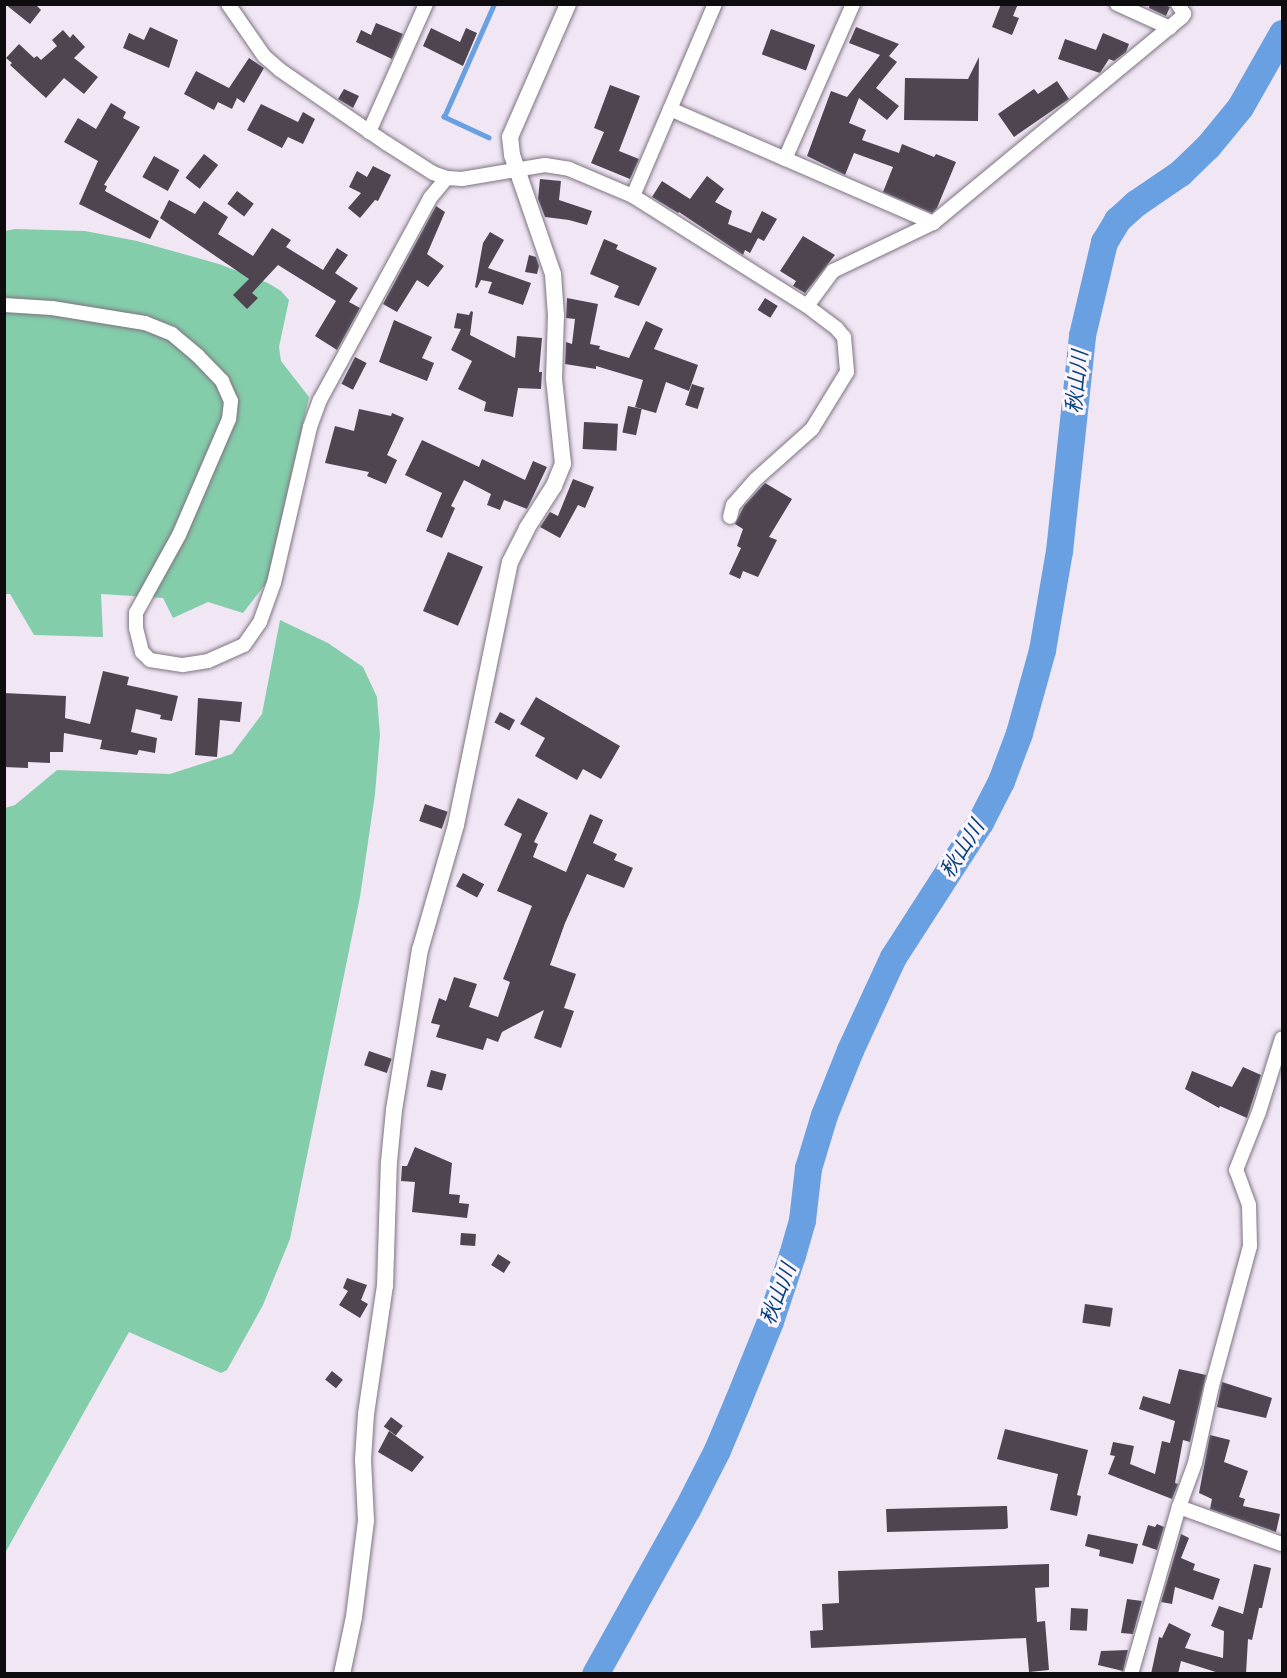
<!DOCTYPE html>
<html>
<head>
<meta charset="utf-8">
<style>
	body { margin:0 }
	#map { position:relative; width:1287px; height:1678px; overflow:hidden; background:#f1e6f4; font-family:Montserrat,"Noto Sans JP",sans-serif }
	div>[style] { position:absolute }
	.green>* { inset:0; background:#84cdaa }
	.stream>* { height:4.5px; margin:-2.25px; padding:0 2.25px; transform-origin:2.25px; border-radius:2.25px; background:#68a0e1 }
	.river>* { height:27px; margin:-13.5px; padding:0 13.5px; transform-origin:13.5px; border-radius:13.5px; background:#68a0e1 }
	.building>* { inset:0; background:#4e4551; transform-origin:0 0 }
	.roads { filter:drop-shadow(0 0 2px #7e7481) drop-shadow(0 0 2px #7e7481) }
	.minor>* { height:14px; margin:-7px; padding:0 7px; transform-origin:7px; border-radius:7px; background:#fff }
	.tertiary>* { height:16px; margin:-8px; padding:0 8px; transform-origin:8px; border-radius:8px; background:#fff }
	span { translate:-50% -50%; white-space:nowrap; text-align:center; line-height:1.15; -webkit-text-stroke:6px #fcf5fe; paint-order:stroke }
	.water-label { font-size:21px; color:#06447f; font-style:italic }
	.frame { position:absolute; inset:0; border:6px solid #0f0c10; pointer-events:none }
</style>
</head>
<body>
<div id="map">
	<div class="green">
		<div style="clip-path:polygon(15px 229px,85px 231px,137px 241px,219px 264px,268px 283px,281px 291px,289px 300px,279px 347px,281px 361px,309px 397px,267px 582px,243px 613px,208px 602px,173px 618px,163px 598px,101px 594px,103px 637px,34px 635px,10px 594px,5px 594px,5px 231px)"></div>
		<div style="clip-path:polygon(280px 620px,328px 643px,363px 667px,377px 697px,380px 735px,375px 794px,360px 897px,290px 1239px,263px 1305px,227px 1370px,221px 1373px,129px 1332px,5px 1553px,5px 808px,15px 805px,57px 770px,170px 774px,232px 754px,262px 714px)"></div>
	</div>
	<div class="stream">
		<div style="left:489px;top:138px;width:50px;rotate:-155deg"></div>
		<div style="left:444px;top:117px;width:124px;rotate:-66.1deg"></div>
	</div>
	<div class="river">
		<div style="left:595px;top:1674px;width:189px;rotate:-60.9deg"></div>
		<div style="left:687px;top:1509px;width:66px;rotate:-63deg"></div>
		<div style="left:717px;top:1450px;width:54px;rotate:-67.2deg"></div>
		<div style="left:738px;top:1400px;width:85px;rotate:-67.9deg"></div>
		<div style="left:770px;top:1321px;width:70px;rotate:-71.6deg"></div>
		<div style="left:792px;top:1255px;width:36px;rotate:-74deg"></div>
		<div style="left:802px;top:1220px;width:52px;rotate:-83.4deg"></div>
		<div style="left:808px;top:1168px;width:55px;rotate:-73.2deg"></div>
		<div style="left:824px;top:1115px;width:70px;rotate:-68.2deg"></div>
		<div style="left:850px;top:1050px;width:102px;rotate:-65.2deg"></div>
		<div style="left:893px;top:957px;width:161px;rotate:-57.2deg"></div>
		<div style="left:980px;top:822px;width:46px;rotate:-62.9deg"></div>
		<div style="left:1001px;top:781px;width:51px;rotate:-69.4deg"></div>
		<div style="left:1019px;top:733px;width:86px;rotate:-74.5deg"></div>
		<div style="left:1042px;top:650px;width:100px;rotate:-80.3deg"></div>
		<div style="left:1059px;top:551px;width:217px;rotate:-83.9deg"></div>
		<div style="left:1082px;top:335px;width:96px;rotate:-76.7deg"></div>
		<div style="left:1104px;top:242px;width:26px;rotate:-59deg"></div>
		<div style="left:1117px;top:220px;width:25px;rotate:-42deg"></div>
		<div style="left:1136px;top:203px;width:53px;rotate:-34.3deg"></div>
		<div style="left:1180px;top:173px;width:39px;rotate:-44deg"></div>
		<div style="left:1208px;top:146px;width:50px;rotate:-50.6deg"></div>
		<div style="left:1240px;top:107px;width:85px;rotate:-60.4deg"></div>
	</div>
	<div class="building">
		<div style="clip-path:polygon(5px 4px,35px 4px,41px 10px,30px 24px)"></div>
		<div style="clip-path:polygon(1001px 4px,1018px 4px,1013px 16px,1019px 18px,1012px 35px,992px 27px)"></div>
		<div style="clip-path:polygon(1150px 4px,1163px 4px,1170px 7px,1166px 16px,1149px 8px)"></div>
		<div style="clip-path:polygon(376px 23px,403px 34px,392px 59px,356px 42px,361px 30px,371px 35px)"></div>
		<div style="clip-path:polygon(150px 27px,178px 40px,169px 68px,123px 48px,129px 33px,144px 40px)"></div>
		<div style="clip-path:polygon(856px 27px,899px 44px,889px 56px,897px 62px,876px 88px,899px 106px,887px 120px,859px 98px,849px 123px,866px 130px,862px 140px,899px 153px,902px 144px,934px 157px,936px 154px,956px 162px,937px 208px,932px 213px,883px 192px,893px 167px,854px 153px,845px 175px,807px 156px,831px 91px,847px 97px,880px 55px,849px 43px)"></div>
		<div style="clip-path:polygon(431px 28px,460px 42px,466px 28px,477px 33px,463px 66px,423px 46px)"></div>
		<div style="left:771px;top:29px;width:47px;height:27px;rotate:20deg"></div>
		<div style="clip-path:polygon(63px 30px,70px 38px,73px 34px,85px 47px,74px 58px,98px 77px,84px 94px,64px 78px,46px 98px,10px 65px,12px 63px,6px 58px,19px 44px,34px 58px,37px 56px,41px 60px,57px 46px,52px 40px)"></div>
		<div style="clip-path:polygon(1103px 33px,1129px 44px,1126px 52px,1114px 61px,1109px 59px,1100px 73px,1058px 59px,1065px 39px,1096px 50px)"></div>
		<div style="clip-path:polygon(979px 57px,978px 121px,904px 120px,905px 78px,968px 79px)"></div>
		<div style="clip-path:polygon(249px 58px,264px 68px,244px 103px,237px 98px,232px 109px,218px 102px,214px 110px,184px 94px,196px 71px,229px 88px)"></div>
		<div style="clip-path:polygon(1057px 81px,1069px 99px,1014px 137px,998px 114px,1034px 89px,1038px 94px)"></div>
		<div style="clip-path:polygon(610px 85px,640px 96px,619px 151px,639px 159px,630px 179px,591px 163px,604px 132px,594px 128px)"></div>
		<div style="clip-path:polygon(344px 89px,359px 96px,353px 108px,338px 99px)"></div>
		<div style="clip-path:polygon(111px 103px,126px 112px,123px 118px,140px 127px,104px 185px,107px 186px,105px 191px,159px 221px,150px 239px,79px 204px,98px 161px,64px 142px,78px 118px,96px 129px)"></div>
		<div style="clip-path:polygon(261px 104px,298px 122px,303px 112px,315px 119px,303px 144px,288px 137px,282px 148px,247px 130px)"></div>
		<div style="left:204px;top:154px;width:18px;height:30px;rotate:38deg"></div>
		<div style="left:154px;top:156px;width:29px;height:24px;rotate:29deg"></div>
		<div style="clip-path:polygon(373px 166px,391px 175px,378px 201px,375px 200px,360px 218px,348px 208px,361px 193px,349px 187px,357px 171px,367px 177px)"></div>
		<div style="clip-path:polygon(707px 176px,724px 189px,715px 202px,732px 211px,728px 224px,751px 233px,762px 211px,777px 219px,764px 241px,758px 238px,750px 253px,745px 250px,743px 255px,679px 212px,678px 213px,652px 197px,662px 181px,690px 199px)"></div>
		<div style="clip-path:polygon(540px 179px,561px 181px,559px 200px,592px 211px,587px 225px,569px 220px,545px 217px,538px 199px)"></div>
		<div style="left:237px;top:191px;width:21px;height:16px;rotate:37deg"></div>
		<div style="clip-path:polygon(169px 200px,195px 214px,204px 201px,228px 217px,218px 234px,253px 256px,272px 228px,291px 240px,286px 247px,323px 270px,337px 248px,348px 255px,335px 273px,358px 288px,349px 302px,360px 308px,337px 350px,315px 336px,336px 301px,278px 265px,252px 293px,258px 298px,247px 309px,233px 295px,249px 279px,160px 218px)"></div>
		<div style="clip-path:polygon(436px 206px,445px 212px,427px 254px,444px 266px,428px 287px,417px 280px,397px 312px,383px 304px)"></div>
		<div style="clip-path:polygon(490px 232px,504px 240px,488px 268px,531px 283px,523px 305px,488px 293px,492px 282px,481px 280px,477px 288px,475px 287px,483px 243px)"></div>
		<div style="clip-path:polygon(803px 236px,835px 255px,805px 293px,793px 286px,796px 281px,780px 271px)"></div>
		<div style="clip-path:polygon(604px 239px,618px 245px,616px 249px,657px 268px,639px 306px,614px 297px,619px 286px,590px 274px)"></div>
		<div style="clip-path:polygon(529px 255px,536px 257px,539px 266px,537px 274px,525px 272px)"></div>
		<div style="clip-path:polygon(567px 298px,598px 304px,590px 344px,600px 346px,599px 349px,629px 358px,646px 321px,663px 329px,654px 349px,698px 365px,689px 391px,666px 382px,656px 413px,635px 407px,643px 380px,596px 366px,596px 369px,565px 364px,566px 342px,572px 344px,575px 319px,566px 318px)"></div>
		<div style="left:765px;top:298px;width:15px;height:14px;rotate:32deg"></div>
		<div style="clip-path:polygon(471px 311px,473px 312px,470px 335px,515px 358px,517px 336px,542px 338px,539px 372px,542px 372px,541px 389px,518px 388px,513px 417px,484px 411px,486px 402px,458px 389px,472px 361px,451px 350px,461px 329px,454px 328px,457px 313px,469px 315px)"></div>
		<div style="clip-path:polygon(394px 320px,432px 337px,422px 358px,434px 363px,427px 381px,379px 362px)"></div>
		<div style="left:355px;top:357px;width:13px;height:30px;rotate:27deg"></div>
		<div style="left:692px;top:384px;width:13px;height:22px;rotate:18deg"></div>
		<div style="left:628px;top:406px;width:14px;height:27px;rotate:12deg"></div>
		<div style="clip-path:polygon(359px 409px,391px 416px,392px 413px,404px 418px,387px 455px,397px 460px,386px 484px,367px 476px,369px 472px,325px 463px,335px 426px,354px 431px)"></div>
		<div style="left:584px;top:422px;width:34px;height:27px;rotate:3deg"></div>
		<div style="clip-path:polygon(422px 440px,479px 467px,482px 459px,525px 480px,533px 461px,547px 467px,527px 509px,504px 500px,500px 510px,487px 505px,491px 494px,464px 480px,451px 506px,455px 508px,442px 538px,426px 531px,442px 493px,405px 475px)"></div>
		<div style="clip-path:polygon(573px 479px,594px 487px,585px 508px,578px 505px,560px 538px,540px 527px,550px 512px,558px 516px)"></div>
		<div style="clip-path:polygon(765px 483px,792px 499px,769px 537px,777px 540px,758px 577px,743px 571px,740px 579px,729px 574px,741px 548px,737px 546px,743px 529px,735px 524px,744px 506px)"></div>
		<div style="left:448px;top:552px;width:38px;height:64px;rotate:23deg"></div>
		<div style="clip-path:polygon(103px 671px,129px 677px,127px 685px,178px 696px,172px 721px,160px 719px,161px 715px,136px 709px,131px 732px,157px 738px,155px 753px,139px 750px,137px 755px,100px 749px,102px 740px,64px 733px,63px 752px,50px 752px,50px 763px,28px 762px,28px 768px,4px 767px,4px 693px,66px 696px,65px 718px,90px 724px)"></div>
		<div style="clip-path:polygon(536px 697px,620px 746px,601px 779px,583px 769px,577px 780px,535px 756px,545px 738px,520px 724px)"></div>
		<div style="clip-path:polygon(198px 698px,242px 702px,240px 722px,220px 720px,217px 757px,195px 755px)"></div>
		<div style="left:500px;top:712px;width:17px;height:12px;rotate:28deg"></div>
		<div style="clip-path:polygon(518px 798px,548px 813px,534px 842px,538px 844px,533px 857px,566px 872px,590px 814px,603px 820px,593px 843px,617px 854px,614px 860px,633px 868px,624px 888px,587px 874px,565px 923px,550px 965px,576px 974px,564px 1008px,574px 1011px,561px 1048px,534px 1038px,544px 1010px,502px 1032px,498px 1042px,487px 1038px,483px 1050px,436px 1037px,440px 1025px,431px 1023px,439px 998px,446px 1001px,454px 977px,477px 984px,469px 1007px,498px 1017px,510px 982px,503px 979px,532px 906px,497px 891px,522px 834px,504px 825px)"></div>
		<div style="left:425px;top:804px;width:24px;height:18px;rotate:19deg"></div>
		<div style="left:463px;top:873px;width:24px;height:15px;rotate:28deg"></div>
		<div style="left:369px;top:1051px;width:24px;height:15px;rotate:19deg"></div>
		<div style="clip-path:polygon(1243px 1067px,1261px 1075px,1247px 1118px,1220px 1106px,1219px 1108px,1185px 1089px,1192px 1071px,1232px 1087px)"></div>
		<div style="left:431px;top:1070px;width:16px;height:17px;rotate:15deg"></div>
		<div style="clip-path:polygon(415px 1147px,452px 1163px,449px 1194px,460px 1195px,459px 1203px,469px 1204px,467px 1218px,412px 1212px,415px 1182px,401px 1181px,402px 1166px,407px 1166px)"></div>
		<div style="left:461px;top:1233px;width:15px;height:12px;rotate:4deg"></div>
		<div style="left:498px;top:1254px;width:15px;height:13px;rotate:32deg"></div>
		<div style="clip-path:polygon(347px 1278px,367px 1285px,361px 1300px,368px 1304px,360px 1318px,339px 1305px,348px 1291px,343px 1288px)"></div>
		<div style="left:1085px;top:1304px;width:28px;height:19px;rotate:8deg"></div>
		<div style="clip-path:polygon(1179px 1369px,1206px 1375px,1190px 1442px,1183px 1440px,1175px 1483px,1178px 1484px,1172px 1499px,1108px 1474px,1115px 1456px,1110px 1455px,1113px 1442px,1134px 1446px,1130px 1464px,1155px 1474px,1162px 1441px,1170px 1443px,1175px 1421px,1139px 1409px,1143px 1396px,1170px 1404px)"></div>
		<div style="left:332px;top:1371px;width:14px;height:11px;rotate:39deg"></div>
		<div style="clip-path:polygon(1222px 1382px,1272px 1398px,1266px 1418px,1217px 1407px)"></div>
		<div style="left:391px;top:1417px;width:15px;height:12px;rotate:37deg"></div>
		<div style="clip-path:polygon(1005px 1429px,1088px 1450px,1077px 1495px,1081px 1496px,1077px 1516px,1050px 1510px,1058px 1474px,997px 1459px)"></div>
		<div style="clip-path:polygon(389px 1431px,424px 1457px,412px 1472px,378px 1452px)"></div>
		<div style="clip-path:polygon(1210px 1435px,1230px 1440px,1224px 1462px,1248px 1471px,1239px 1497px,1245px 1499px,1243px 1506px,1280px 1514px,1276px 1532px,1210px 1509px,1212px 1499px,1199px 1493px)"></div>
		<div style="clip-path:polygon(1004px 1506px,1007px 1506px,1008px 1528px,1005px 1529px,887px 1532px,886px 1509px)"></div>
		<div style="clip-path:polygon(1157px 1524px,1164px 1527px,1157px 1550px,1142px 1545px,1148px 1525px,1155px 1527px)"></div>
		<div style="clip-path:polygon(1088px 1534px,1138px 1544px,1133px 1564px,1099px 1556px,1100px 1550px,1085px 1546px)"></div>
		<div style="clip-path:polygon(1181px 1534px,1189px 1538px,1181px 1558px,1195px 1564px,1193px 1570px,1220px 1579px,1213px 1600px,1175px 1587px,1172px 1604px,1161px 1602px)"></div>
		<div style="clip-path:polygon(1049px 1564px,1049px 1587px,1035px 1588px,1037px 1622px,1045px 1621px,1049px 1670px,1029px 1672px,1026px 1638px,811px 1648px,810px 1631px,823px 1630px,822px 1604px,839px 1603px,838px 1571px)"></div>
		<div style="clip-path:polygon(1254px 1564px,1271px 1568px,1262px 1608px,1259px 1608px,1252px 1640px,1248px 1639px,1246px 1674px,1222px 1674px,1181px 1661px,1178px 1674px,1151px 1674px,1159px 1637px,1162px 1638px,1169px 1623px,1191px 1634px,1185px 1648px,1223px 1658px,1224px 1631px,1211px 1626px,1219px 1606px,1243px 1614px)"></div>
		<div style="clip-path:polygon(1127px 1599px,1142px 1601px,1133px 1634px,1121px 1633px)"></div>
		<div style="left:1071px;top:1608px;width:17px;height:22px;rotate:3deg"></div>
		<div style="clip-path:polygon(1128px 1650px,1123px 1671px,1098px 1665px,1101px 1651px)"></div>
	</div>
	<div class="roads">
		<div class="minor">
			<div style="left:228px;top:4px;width:63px;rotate:55.3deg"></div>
			<div style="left:264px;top:56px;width:21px;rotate:41deg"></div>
			<div style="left:280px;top:70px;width:129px;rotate:34.6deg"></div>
			<div style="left:386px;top:143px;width:56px;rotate:32.6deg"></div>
			<div style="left:433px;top:173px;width:15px;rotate:20deg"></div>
			<div style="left:447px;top:178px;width:15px;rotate:4deg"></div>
			<div style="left:462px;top:179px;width:84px;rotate:-9.6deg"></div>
			<div style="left:545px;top:165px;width:24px;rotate:9deg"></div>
			<div style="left:569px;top:169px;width:69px;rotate:22.9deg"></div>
			<div style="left:633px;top:196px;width:206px;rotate:32.3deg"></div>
			<div style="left:807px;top:306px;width:38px;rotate:37deg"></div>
			<div style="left:837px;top:329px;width:11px;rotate:49deg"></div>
			<div style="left:844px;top:337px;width:35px;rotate:85deg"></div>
			<div style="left:847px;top:372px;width:67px;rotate:121.6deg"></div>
			<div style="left:812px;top:429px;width:76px;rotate:138.2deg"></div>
			<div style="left:755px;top:480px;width:33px;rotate:131deg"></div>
			<div style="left:733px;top:505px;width:12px;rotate:104deg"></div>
			<div style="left:1117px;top:4px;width:58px;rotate:24.4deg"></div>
			<div style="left:670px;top:109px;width:287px;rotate:23.4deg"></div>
			<div style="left:369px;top:132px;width:140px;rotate:-66deg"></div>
			<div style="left:785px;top:159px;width:169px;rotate:-66.3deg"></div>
			<div style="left:633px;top:196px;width:209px;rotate:-66.9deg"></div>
			<div style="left:4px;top:305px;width:48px;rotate:3.6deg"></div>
			<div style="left:52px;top:308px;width:94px;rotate:9.2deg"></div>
			<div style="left:145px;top:323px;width:29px;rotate:22deg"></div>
			<div style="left:172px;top:334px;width:34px;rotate:40deg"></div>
			<div style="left:198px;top:356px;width:35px;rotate:46deg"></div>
			<div style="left:222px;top:381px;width:22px;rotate:66deg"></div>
			<div style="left:231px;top:401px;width:18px;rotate:96deg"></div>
			<div style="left:229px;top:419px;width:126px;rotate:113.3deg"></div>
			<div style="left:179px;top:535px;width:89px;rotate:118.9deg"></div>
			<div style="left:136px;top:613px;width:15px;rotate:90deg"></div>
			<div style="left:136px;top:628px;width:25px;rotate:76deg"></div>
			<div style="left:142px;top:652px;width:11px;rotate:45deg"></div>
			<div style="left:150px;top:660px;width:33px;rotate:9deg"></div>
			<div style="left:183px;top:665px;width:25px;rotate:-9deg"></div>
			<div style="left:208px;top:661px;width:39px;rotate:-24deg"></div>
			<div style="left:244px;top:645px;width:28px;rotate:-55deg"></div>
			<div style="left:260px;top:622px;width:41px;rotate:-70.3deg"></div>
			<div style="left:274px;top:583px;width:160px;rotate:-77deg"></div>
			<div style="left:310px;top:427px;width:29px;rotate:-70deg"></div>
			<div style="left:320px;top:400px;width:230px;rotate:-61.4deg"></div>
			<div style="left:430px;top:198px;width:26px;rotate:-50deg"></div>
			<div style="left:807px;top:306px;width:44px;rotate:-53.4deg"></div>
			<div style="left:833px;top:271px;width:111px;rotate:-25.6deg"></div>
			<div style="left:933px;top:223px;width:323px;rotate:-39.6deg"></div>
			<div style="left:1182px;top:17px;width:4px;rotate:-56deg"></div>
			<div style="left:1184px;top:14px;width:12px;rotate:-121deg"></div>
			<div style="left:1179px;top:1507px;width:109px;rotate:19.8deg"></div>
			<div style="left:1131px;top:1674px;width:174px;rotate:-74deg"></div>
			<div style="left:1179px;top:1507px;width:47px;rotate:-70deg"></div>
			<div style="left:1195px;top:1463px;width:79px;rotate:-77.6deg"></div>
			<div style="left:1212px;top:1386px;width:145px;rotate:-74.8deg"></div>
			<div style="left:1250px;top:1246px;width:41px;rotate:-91.4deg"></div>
			<div style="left:1249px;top:1205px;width:37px;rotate:-110deg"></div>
			<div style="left:1236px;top:1170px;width:62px;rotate:-68.4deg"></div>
			<div style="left:1259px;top:1112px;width:77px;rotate:-72.7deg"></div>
		</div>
		<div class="tertiary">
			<div style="left:342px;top:1674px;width:58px;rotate:-78.1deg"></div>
			<div style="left:354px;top:1617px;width:97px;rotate:-82.9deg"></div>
			<div style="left:366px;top:1521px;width:62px;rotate:-92.8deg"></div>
			<div style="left:363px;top:1459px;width:45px;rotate:-86.2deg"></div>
			<div style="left:366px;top:1414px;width:129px;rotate:-81.6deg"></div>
			<div style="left:385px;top:1286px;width:124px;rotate:-88.2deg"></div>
			<div style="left:389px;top:1162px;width:52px;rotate:-84.5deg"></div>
			<div style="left:394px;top:1110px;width:162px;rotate:-80.8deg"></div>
			<div style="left:420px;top:950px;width:130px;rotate:-73.9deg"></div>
			<div style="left:456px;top:825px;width:268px;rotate:-78.4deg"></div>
			<div style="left:510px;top:562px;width:38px;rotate:-63deg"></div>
			<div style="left:527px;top:528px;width:50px;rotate:-57.3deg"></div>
			<div style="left:554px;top:486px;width:24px;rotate:-68deg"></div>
			<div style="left:563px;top:464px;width:86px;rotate:-96deg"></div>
			<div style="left:554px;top:378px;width:62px;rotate:-88.2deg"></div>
			<div style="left:556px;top:316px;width:42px;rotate:-94.1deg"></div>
			<div style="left:553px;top:274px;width:126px;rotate:-109deg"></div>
			<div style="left:512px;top:155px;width:18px;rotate:-96deg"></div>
			<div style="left:510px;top:137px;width:145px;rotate:-66.4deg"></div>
		</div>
	</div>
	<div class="water-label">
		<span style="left:1077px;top:382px;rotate:-84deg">秋山川</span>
		<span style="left:962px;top:849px;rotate:-58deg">秋山川</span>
		<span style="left:778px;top:1294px;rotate:-69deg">秋山川</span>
	</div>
	<div class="frame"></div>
</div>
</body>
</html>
